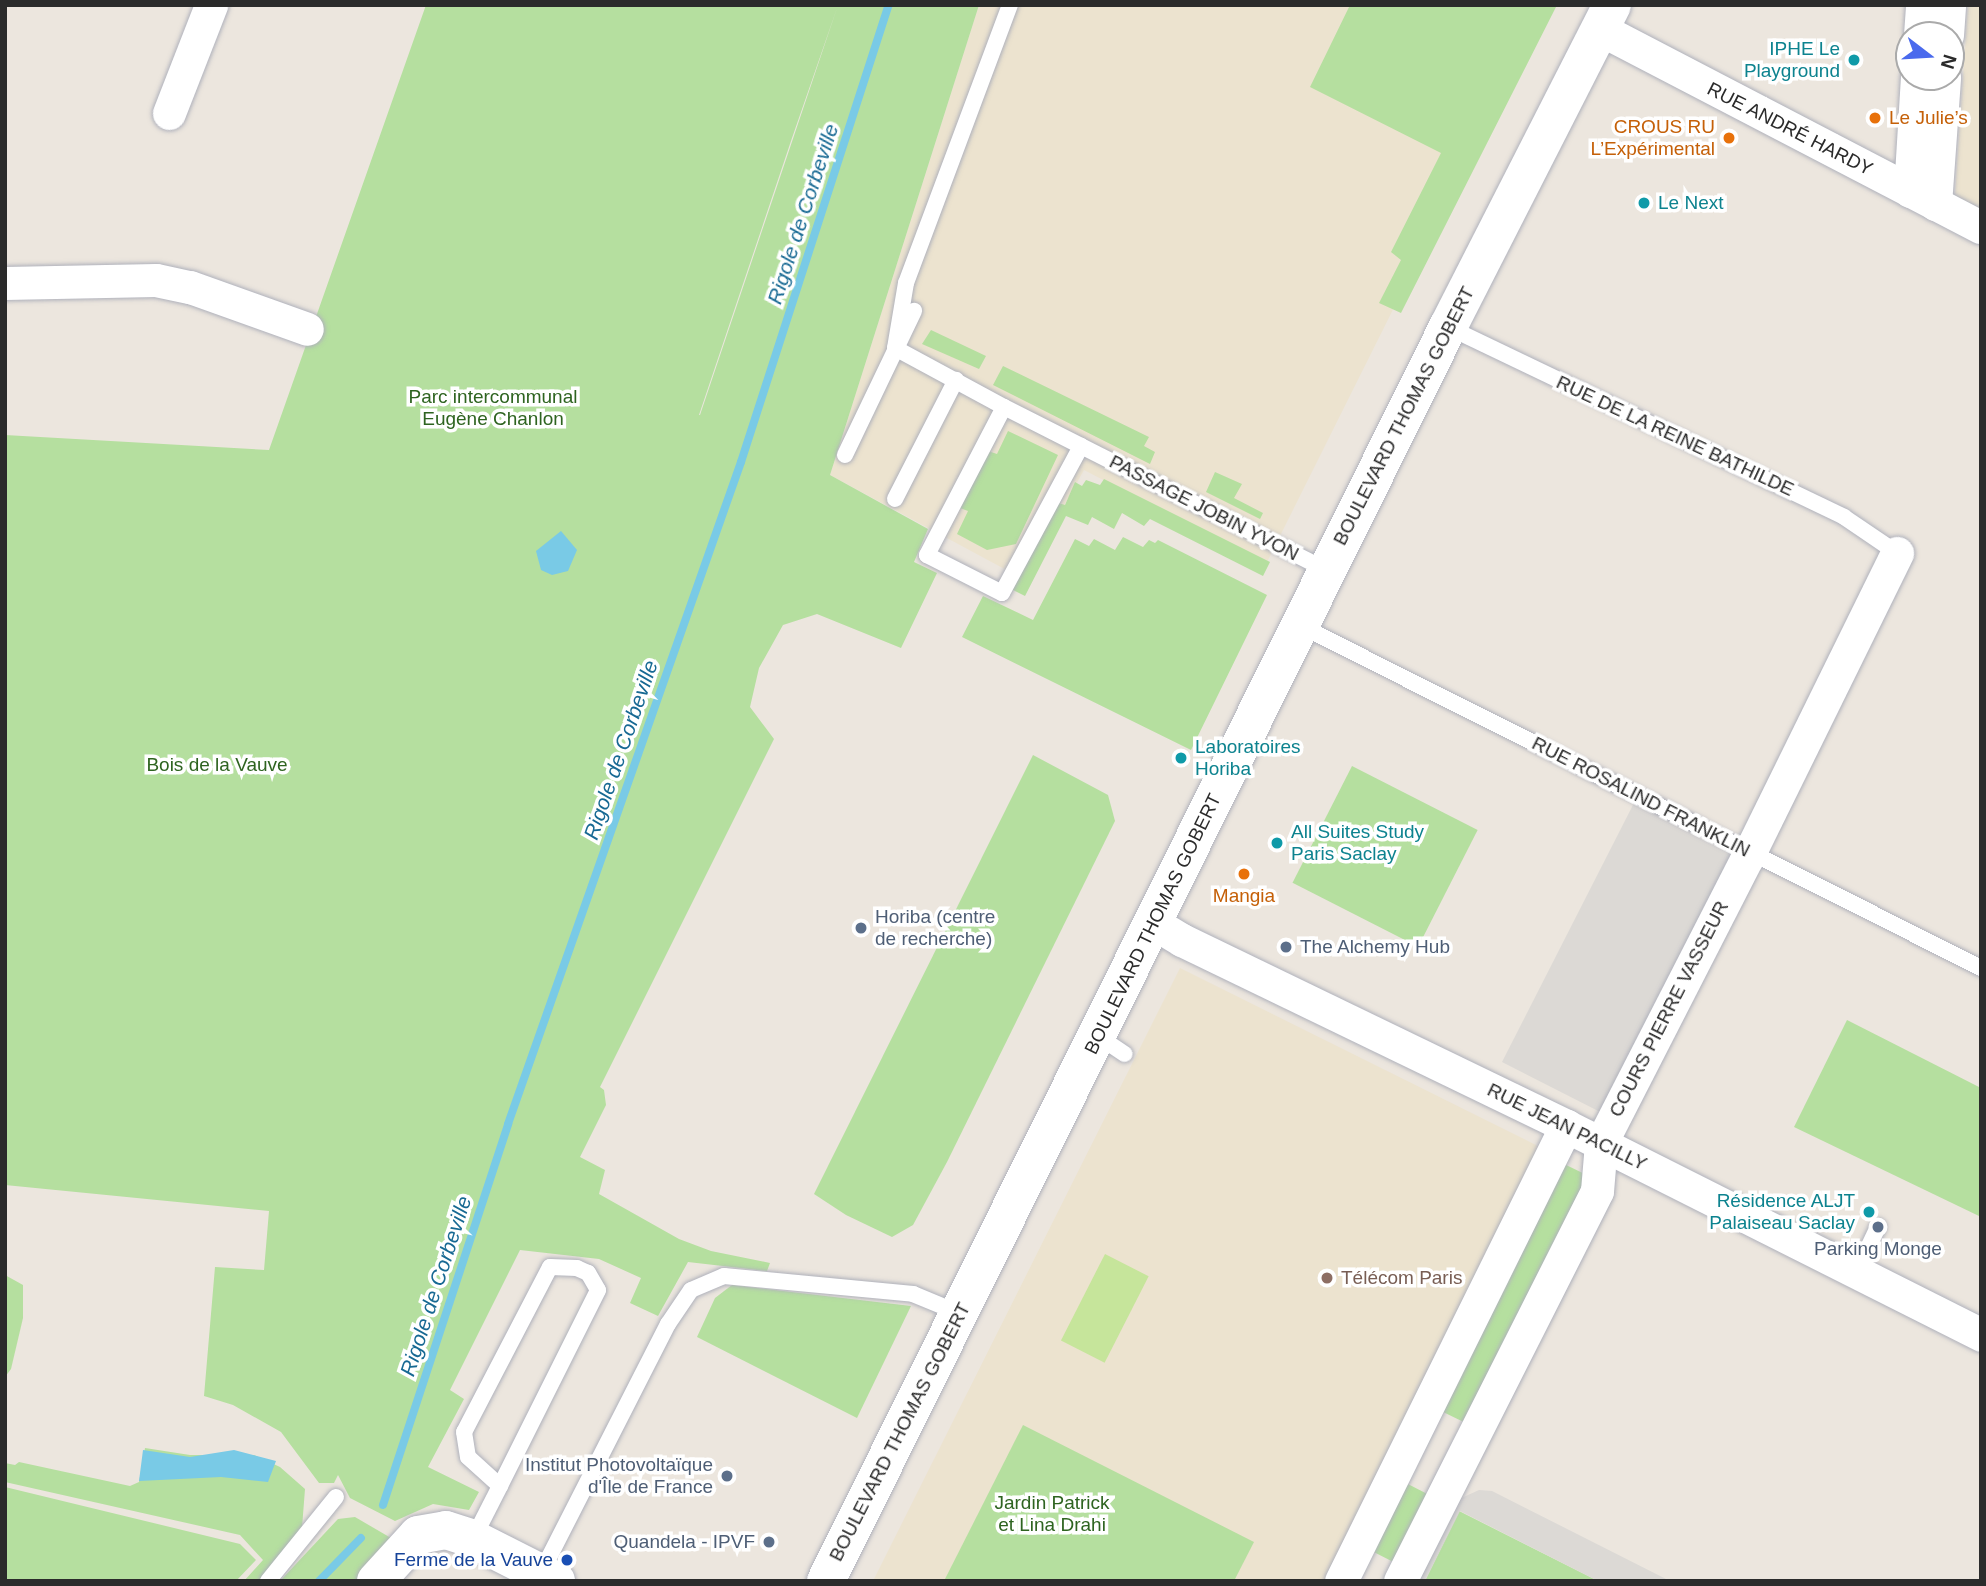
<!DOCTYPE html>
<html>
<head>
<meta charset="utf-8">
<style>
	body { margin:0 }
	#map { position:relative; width:1986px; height:1586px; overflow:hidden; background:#ece6de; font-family:Arial,sans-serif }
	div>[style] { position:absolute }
	.education>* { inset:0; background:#ece3cf }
	.green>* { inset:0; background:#b5df9f; transform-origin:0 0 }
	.pitch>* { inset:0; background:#c6e59b; transform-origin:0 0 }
	.plaza>* { inset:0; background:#dcd9d5; transform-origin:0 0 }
	.water>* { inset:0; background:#79cae6 }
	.stream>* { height:8px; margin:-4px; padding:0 4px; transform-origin:4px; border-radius:4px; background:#79cae6 }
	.roads { filter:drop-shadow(0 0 2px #afb1bb) drop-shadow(0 0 2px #afb1bb) }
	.lane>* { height:16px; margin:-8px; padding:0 8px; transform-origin:8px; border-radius:8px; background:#fff }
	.street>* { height:33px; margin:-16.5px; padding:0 16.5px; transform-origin:16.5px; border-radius:16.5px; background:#fff }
	.secondary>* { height:38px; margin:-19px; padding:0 19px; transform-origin:19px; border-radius:19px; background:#fff }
	.dots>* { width:19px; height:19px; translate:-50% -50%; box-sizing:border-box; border:4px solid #fff; border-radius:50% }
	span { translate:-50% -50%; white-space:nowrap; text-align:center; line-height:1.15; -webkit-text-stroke:7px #fff; paint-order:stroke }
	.culture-label { font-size:19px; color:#0d838f }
	.right { translate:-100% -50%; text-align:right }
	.left { translate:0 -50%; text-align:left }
	.food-label { font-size:19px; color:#c56008 }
	.street-label { font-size:19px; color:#2b2b2b }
	.park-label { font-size:19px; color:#2e6420 }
	.service-label { font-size:19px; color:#4e5e75 }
	.education-label { font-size:19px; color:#785e54 }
	.transit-label { font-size:19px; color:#164399 }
	.water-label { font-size:21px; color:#176993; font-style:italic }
	.frame { position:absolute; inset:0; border:7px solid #2b2b2b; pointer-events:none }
	.north { position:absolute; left:1895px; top:21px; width:70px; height:70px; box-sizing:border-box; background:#fff; border:2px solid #aaa; border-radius:50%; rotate:107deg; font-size:19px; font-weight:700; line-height:28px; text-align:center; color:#2b2b2b }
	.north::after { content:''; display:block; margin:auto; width:24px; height:32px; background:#4a6aed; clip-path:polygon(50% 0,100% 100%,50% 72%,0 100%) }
</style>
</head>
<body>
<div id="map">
	<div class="education">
		<div style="clip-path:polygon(979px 5px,1534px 5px,1543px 9px,1266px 564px,1084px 470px,1023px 579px,830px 475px)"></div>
		<div style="clip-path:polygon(1968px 5px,1981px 5px,1981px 209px,1955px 196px)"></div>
		<div style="clip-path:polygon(1180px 968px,1544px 1149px,1329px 1581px,873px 1581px)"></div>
	</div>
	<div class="green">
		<div style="clip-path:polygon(evenodd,426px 5px,979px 5px,830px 475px,928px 529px,914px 562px,937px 573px,901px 648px,817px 614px,783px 625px,759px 668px,750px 707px,774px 739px,600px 1087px,604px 1090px,606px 1105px,580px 1157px,605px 1170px,599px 1194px,679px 1239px,711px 1251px,770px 1263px,767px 1271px,688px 1262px,658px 1316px,630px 1303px,641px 1278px,599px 1259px,520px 1250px,450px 1390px,464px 1399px,428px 1467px,479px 1492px,469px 1510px,433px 1504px,395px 1521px,350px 1498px,338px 1475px,334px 1483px,319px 1483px,281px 1432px,233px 1405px,204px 1396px,215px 1267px,264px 1270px,269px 1211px,5px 1185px,5px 435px,269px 450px,426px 5px,837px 8px,700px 415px,699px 415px,792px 138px,837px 8px)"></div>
		<div style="clip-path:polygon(1350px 5px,1557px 5px,1401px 313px,1379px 303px,1401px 260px,1391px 252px,1441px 153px,1310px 87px)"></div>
		<div style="clip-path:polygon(931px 330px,986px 356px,979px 369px,922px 344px)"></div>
		<div style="clip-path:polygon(1003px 366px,1149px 437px,1144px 446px,1155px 452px,1150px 464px,993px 385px)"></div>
		<div style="clip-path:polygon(1008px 431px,1058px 455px,1016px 544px,987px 550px,957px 534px,968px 511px,960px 508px,988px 451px,997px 454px)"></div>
		<div style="clip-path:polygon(1215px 472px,1242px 484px,1234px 498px,1263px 513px,1260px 519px,1206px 492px)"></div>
		<div style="clip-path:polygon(1104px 479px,1270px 562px,1263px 576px,1150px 519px,1144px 526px,1122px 513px,1114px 529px,1092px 517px,1088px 525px,1066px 516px,1025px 596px,1011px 589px,1055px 502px,1065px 505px,1075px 482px,1082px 486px,1086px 480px,1100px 485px)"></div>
		<div style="clip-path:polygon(1123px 537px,1143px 547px,1149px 540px,1155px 543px,1158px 540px,1267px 595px,1191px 750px,962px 637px,983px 596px,1033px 620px,1075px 539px,1089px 546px,1094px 539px,1115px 550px)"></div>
		<div style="clip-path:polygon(1033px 755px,1108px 795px,1115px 821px,947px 1162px,913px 1225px,892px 1237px,846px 1215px,814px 1194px)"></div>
		<div style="left:1352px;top:766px;width:141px;height:131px;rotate:27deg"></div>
		<div style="clip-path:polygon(1847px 1020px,1981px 1088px,1979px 1216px,1794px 1127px)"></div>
		<div style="left:1560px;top:1162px;width:32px;height:276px;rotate:26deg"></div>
		<div style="clip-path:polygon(5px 1275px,23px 1285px,23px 1318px,11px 1369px,5px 1377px)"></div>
		<div style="clip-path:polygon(732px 1285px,911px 1306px,857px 1418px,697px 1337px,715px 1298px)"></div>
		<div style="clip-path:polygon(1023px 1425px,1254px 1542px,1234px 1581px,944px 1581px)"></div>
		<div style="clip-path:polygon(145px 1448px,190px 1455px,254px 1455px,280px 1467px,305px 1489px,302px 1528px,279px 1559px,258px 1581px,244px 1581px,263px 1560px,240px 1535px,5px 1482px,5px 1463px,15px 1465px,19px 1462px,130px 1486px,139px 1482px)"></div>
		<div style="left:1400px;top:1480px;width:34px;height:76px;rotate:27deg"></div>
		<div style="clip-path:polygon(5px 1487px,240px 1544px,256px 1560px,236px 1581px,5px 1581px)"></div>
		<div style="clip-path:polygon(1459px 1511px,1598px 1581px,1425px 1581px)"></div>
		<div style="clip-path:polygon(355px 1517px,391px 1538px,363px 1581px,280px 1581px,338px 1519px)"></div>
	</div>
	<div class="pitch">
		<div style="left:1105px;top:1254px;width:49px;height:97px;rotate:27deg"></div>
	</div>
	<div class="plaza">
		<div style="left:1635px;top:801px;width:140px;height:293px;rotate:27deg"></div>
		<div style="clip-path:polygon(1479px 1490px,1492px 1491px,1670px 1581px,1598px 1581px,1460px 1511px,1425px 1581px,1407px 1581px,1455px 1501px)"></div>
	</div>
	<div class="water">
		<div style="clip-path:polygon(561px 531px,577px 550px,568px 571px,552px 575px,541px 570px,536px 551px)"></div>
		<div style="clip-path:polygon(143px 1450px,190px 1457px,234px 1450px,276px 1461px,268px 1482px,221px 1477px,139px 1481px)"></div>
	</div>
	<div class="stream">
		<div style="left:383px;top:1505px;width:401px;rotate:-71.8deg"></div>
		<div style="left:508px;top:1124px;width:702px;rotate:-70.61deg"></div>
		<div style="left:741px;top:462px;width:480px;rotate:-72.1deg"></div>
		<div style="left:319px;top:1581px;width:60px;rotate:-45.7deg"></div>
	</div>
	<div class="roads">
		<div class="lane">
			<div style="left:1448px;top:327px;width:439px;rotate:25.6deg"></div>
			<div style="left:1844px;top:517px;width:64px;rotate:34.2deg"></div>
			<div style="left:1004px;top:407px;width:124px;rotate:-151.6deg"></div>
			<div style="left:895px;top:348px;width:66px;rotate:-80.4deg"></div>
			<div style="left:906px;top:283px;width:297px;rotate:-69.5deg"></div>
			<div style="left:1081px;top:446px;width:86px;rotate:-153.1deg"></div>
			<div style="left:1004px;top:407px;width:167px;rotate:117.5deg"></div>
			<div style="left:927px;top:555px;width:84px;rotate:26.9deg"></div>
			<div style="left:1002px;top:593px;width:167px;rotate:-61.7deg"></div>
			<div style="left:1081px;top:446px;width:275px;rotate:26.8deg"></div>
			<div style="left:845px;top:455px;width:160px;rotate:-64.4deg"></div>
			<div style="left:895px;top:499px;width:134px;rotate:-62.9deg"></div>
			<div style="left:1301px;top:626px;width:761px;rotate:26.7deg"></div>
			<div style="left:1098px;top:1036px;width:32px;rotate:34deg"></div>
			<div style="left:1857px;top:1271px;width:49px;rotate:-64.5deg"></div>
			<div style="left:473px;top:1539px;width:59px;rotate:-63deg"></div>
			<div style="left:500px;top:1486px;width:219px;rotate:-63.4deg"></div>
			<div style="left:598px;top:1290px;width:20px;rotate:-120deg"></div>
			<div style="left:588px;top:1273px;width:12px;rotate:-156deg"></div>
			<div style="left:577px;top:1268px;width:27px;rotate:-178deg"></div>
			<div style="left:550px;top:1267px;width:186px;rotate:117.5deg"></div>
			<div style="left:464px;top:1432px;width:25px;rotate:81deg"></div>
			<div style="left:468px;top:1457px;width:43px;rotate:42.2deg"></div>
			<div style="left:541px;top:1573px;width:280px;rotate:-63deg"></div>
			<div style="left:668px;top:1324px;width:41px;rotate:-55.9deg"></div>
			<div style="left:691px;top:1290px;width:36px;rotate:-23deg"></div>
			<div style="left:724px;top:1276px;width:190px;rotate:5.4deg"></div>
			<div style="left:913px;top:1294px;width:50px;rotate:22.4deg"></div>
			<div style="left:268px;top:1581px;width:108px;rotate:-51deg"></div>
		</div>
		<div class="street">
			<div style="left:1600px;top:29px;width:429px;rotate:27.5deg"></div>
			<div style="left:1920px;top:35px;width:30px;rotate:-86deg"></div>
			<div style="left:1947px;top:35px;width:30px;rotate:-86deg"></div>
			<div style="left:169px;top:113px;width:116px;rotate:-68.7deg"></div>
			<div style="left:1910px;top:191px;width:114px;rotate:-86.5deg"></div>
			<div style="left:1935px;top:204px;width:127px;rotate:-85.9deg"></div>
			<div style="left:5px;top:283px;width:151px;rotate:-1.1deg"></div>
			<div style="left:156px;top:280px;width:35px;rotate:12deg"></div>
			<div style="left:190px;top:287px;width:124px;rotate:19.7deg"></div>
			<div style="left:1152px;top:922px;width:35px;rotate:31deg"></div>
			<div style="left:1182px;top:940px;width:427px;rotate:25.8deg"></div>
			<div style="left:1566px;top:1126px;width:465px;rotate:26.7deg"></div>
			<div style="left:1341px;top:1581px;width:508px;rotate:-63.69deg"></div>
			<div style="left:1400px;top:1581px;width:437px;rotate:-63.2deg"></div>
			<div style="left:1597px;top:1191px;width:48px;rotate:-85.2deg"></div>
			<div style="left:1601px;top:1143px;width:320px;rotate:-62.9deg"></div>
			<div style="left:1747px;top:858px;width:340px;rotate:-63.8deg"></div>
		</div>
		<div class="secondary">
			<div style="left:376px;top:1581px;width:62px;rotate:-47.6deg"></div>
			<div style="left:418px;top:1535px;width:28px;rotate:-10deg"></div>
			<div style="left:446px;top:1530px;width:28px;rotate:18deg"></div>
			<div style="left:473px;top:1539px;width:93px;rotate:26.8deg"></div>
			<div style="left:826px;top:1581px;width:1400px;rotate:-63.62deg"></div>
			<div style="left:1448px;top:327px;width:361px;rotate:-63deg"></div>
		</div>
	</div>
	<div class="dots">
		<div style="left:1854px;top:60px;background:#0f9aa8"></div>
		<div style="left:1875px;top:118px;background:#e8710a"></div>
		<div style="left:1729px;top:138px;background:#e8710a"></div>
		<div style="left:1644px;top:203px;background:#0f9aa8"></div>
		<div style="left:1181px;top:758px;background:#0f9aa8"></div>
		<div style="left:1277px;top:843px;background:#0f9aa8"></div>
		<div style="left:1244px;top:874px;background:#e8710a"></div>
		<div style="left:861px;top:928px;background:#5c6f8a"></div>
		<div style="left:1286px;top:947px;background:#5c6f8a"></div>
		<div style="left:1869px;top:1212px;background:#0f9aa8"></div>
		<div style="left:1878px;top:1227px;background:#5c6f8a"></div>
		<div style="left:1327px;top:1278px;background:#8d6e63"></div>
		<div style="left:727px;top:1476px;background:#5c6f8a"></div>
		<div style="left:769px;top:1542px;background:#5c6f8a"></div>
		<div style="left:567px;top:1560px;background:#1a4fb4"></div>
	</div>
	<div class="culture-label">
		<span class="right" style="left:1840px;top:60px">IPHE Le<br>Playground</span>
		<span class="left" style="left:1658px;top:203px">Le Next</span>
		<span class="left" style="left:1195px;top:758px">Laboratoires<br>Horiba</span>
		<span class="left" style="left:1291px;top:843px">All Suites Study<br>Paris Saclay</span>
		<span class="right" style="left:1855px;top:1212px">Résidence ALJT<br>Palaiseau Saclay</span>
	</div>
	<div class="food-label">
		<span class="left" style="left:1889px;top:118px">Le Julie’s</span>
		<span class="right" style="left:1715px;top:138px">CROUS RU<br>L’Expérimental</span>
		<span style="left:1244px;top:896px">Mangia</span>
	</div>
	<div class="street-label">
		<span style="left:1790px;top:129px;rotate:27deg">RUE ANDRÉ HARDY</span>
		<span style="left:1404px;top:416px;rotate:-63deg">BOULEVARD THOMAS GOBERT</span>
		<span style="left:1675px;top:436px;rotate:25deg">RUE DE LA REINE BATHILDE</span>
		<span style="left:1204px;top:508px;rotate:27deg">PASSAGE JOBIN YVON</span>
		<span style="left:1641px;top:797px;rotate:27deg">RUE ROSALIND FRANKLIN</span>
		<span style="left:1153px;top:924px;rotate:-64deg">BOULEVARD THOMAS GOBERT</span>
		<span style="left:1669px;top:1009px;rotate:-63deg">COURS PIERRE VASSEUR</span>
		<span style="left:1567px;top:1127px;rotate:26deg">RUE JEAN PACILLY</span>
		<span style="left:900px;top:1432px;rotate:-63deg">BOULEVARD THOMAS GOBERT</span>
	</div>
	<div class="park-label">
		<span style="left:493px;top:408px">Parc intercommunal<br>Eugène Chanlon</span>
		<span style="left:217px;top:765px">Bois de la Vauve</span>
		<span style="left:1052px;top:1514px">Jardin Patrick<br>et Lina Drahi</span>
	</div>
	<div class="service-label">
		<span class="left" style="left:875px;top:928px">Horiba (centre<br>de recherche)</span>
		<span class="left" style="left:1300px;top:947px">The Alchemy Hub</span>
		<span style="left:1878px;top:1249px">Parking Monge</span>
		<span class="right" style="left:713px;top:1476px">Institut Photovoltaïque<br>d'Île de France</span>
		<span class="right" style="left:755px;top:1542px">Quandela - IPVF</span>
	</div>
	<div class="education-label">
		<span class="left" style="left:1341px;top:1278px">Télécom Paris</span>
	</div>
	<div class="transit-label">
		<span class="right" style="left:553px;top:1560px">Ferme de la Vauve</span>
	</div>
	<div class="water-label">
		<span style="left:803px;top:214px;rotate:-72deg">Rigole de Corbeville</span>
		<span style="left:621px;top:750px;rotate:-71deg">Rigole de Corbeville</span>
		<span style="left:436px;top:1286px;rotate:-72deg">Rigole de Corbeville</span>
	</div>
	<div class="frame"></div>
	<div class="north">N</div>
</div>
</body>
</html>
